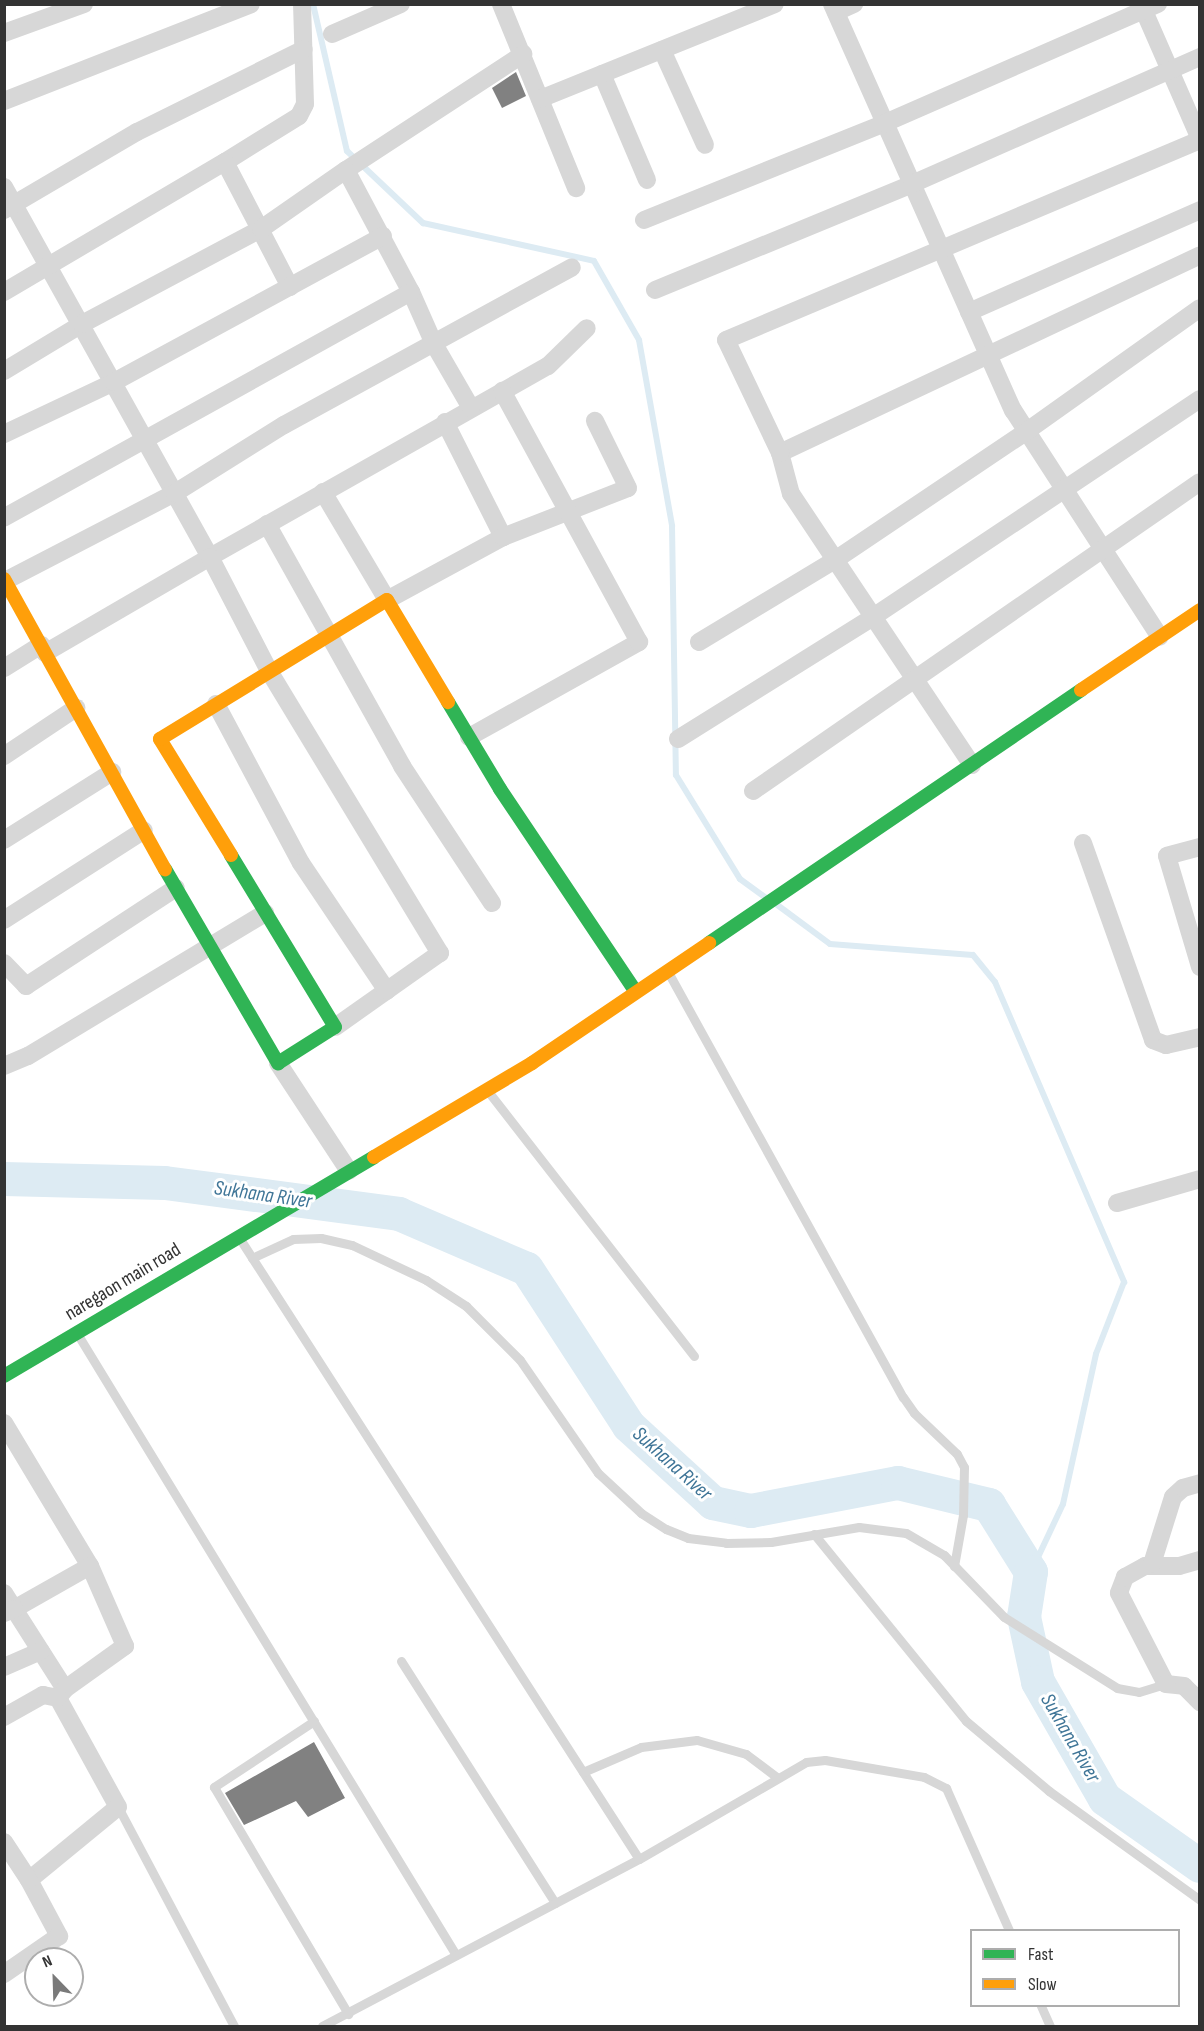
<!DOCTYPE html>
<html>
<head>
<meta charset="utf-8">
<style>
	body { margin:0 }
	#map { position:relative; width:1204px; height:2031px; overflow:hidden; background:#fff; font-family:"Sofia Sans Condensed",sans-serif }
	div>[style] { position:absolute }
	.stream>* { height:6px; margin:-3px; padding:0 3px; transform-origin:3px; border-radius:3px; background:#ddebf3 }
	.river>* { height:34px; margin:-17px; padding:0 17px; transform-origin:17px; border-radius:17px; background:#ddebf3 }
	.building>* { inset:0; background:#818181 }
	.lane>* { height:9px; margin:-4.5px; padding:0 4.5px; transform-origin:4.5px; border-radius:4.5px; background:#d7d7d7 }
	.street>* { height:18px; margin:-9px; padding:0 9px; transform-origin:9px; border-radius:9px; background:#d7d7d7 }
	.fast>* { height:14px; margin:-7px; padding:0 7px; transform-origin:7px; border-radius:7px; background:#30b455 }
	.slow>* { height:14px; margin:-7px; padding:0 7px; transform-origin:7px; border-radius:7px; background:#ff9f0a }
	span { translate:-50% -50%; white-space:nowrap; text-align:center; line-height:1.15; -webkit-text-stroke:6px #fff; paint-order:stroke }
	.street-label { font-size:20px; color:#333 }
	.water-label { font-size:21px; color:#3f7597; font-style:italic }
	.frame { position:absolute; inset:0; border:6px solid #333; pointer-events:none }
	.legend { position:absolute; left:970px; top:1929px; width:210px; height:78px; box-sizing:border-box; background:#fff; border:2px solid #adadad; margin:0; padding:8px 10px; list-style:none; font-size:18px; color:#333 }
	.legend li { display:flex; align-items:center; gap:12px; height:30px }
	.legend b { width:30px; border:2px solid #adadad }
	.north { position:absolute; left:24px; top:1947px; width:60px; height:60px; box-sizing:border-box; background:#fff; border:2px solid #adadad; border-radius:50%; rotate:337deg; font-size:16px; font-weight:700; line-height:24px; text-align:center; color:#333 }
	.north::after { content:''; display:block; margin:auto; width:21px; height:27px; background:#7a7a7a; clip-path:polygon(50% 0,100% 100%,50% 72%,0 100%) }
</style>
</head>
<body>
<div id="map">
	<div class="stream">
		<div style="left:313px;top:4px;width:151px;rotate:77deg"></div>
		<div style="left:347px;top:151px;width:105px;rotate:43.5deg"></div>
		<div style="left:423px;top:223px;width:175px;rotate:12.5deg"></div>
		<div style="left:594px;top:261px;width:91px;rotate:60.3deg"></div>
		<div style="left:639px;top:340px;width:189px;rotate:79.9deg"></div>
		<div style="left:672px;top:526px;width:249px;rotate:89.1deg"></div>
		<div style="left:676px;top:775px;width:122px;rotate:58.4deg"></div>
		<div style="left:740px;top:879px;width:31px;rotate:36deg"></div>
		<div style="left:776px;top:904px;width:67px;rotate:36.5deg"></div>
		<div style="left:830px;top:944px;width:143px;rotate:4.4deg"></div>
		<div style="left:973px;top:955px;width:35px;rotate:51deg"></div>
		<div style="left:995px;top:982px;width:327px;rotate:66.7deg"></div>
		<div style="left:1124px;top:1282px;width:77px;rotate:111.3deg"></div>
		<div style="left:1096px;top:1354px;width:154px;rotate:102.4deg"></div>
		<div style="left:1063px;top:1504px;width:75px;rotate:115.2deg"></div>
	</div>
	<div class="river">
		<div style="left:4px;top:1179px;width:161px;rotate:1.4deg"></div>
		<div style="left:165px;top:1183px;width:236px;rotate:7.5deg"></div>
		<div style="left:399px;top:1214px;width:139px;rotate:23.3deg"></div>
		<div style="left:527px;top:1269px;width:187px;rotate:57deg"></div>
		<div style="left:629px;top:1426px;width:114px;rotate:42.5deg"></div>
		<div style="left:713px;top:1503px;width:39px;rotate:12deg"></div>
		<div style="left:751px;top:1511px;width:150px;rotate:-10.8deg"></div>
		<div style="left:898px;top:1483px;width:94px;rotate:13.6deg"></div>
		<div style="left:989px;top:1505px;width:79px;rotate:57.9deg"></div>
		<div style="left:1031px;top:1572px;width:46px;rotate:98.8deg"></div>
		<div style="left:1024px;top:1617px;width:66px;rotate:77.8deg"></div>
		<div style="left:1038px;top:1682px;width:135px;rotate:60.2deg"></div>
		<div style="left:1105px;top:1799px;width:116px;rotate:35.2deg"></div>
	</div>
	<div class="building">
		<div style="clip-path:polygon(516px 72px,526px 96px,502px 108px,492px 88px)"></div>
		<div style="clip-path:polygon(314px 1742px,345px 1798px,308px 1817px,296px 1801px,244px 1825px,225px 1793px)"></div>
	</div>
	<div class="lane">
		<div style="left:668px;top:972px;width:486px;rotate:61.1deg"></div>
		<div style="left:903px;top:1397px;width:19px;rotate:55deg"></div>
		<div style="left:914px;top:1413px;width:59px;rotate:43.6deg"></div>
		<div style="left:957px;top:1454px;width:15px;rotate:62deg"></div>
		<div style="left:964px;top:1467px;width:48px;rotate:91.2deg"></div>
		<div style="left:963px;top:1515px;width:52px;rotate:100deg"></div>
		<div style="left:487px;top:1090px;width:337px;rotate:52.1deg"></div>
		<div style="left:240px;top:1239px;width:737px;rotate:57.24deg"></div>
		<div style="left:252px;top:1258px;width:45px;rotate:-24.9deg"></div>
		<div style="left:293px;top:1239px;width:28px;rotate:-2deg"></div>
		<div style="left:321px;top:1238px;width:32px;rotate:13deg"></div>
		<div style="left:352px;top:1245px;width:82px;rotate:25.3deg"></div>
		<div style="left:426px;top:1280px;width:48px;rotate:33deg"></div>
		<div style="left:466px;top:1306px;width:76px;rotate:45deg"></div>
		<div style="left:520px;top:1360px;width:137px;rotate:55.4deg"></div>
		<div style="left:598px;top:1473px;width:59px;rotate:42.9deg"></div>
		<div style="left:641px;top:1513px;width:30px;rotate:33deg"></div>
		<div style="left:666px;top:1529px;width:24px;rotate:22deg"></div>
		<div style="left:688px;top:1538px;width:38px;rotate:7deg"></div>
		<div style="left:726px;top:1543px;width:45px;rotate:-1.3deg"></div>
		<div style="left:771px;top:1542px;width:89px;rotate:-9.7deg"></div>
		<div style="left:859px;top:1527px;width:47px;rotate:7.3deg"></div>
		<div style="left:906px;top:1533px;width:44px;rotate:30.1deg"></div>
		<div style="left:944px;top:1555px;width:86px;rotate:45.9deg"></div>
		<div style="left:1004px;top:1617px;width:133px;rotate:32.1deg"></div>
		<div style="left:1117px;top:1688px;width:22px;rotate:10deg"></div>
		<div style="left:1139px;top:1692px;width:28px;rotate:-17deg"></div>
		<div style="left:78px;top:1335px;width:726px;rotate:58.63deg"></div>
		<div style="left:814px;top:1534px;width:241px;rotate:50.9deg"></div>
		<div style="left:966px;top:1721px;width:109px;rotate:40.1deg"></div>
		<div style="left:1049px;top:1791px;width:186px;rotate:35.8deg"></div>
		<div style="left:401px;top:1661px;width:287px;rotate:57.5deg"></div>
		<div style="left:314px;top:1721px;width:120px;rotate:146.6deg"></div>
		<div style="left:214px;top:1787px;width:264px;rotate:59.4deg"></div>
		<div style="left:583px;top:1772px;width:63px;rotate:-23.3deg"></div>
		<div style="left:641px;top:1747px;width:56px;rotate:-7.1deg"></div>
		<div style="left:697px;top:1740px;width:51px;rotate:15.9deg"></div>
		<div style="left:746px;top:1754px;width:38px;rotate:37deg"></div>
		<div style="left:118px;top:1807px;width:248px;rotate:62.1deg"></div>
		<div style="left:1041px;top:2006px;width:22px;rotate:66deg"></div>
		<div style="left:322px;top:2026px;width:358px;rotate:-27.8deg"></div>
		<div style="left:639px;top:1859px;width:193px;rotate:-30.1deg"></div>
		<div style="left:806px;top:1762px;width:19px;rotate:-6deg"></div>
		<div style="left:825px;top:1760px;width:100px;rotate:9.7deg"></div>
		<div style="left:924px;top:1777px;width:25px;rotate:27deg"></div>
		<div style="left:946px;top:1788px;width:155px;rotate:66.1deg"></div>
	</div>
	<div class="street">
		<div style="left:501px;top:4px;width:199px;rotate:67.8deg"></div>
		<div style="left:832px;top:4px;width:445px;rotate:66deg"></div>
		<div style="left:1013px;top:410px;width:270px;rotate:57.1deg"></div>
		<div style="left:1141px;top:4px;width:147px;rotate:66.4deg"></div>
		<div style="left:836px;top:12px;width:20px;rotate:-24deg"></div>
		<div style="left:4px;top:33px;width:85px;rotate:-19.9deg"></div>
		<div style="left:332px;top:34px;width:75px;rotate:-23.5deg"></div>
		<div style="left:662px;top:50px;width:104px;rotate:65.6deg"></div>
		<div style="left:602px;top:74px;width:115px;rotate:67deg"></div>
		<div style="left:540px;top:99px;width:253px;rotate:-22deg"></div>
		<div style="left:4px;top:101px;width:265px;rotate:-21.4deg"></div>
		<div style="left:225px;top:162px;width:87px;rotate:-31.9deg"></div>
		<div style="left:299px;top:116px;width:13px;rotate:-63deg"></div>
		<div style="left:305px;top:104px;width:100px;rotate:-91.7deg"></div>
		<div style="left:346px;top:170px;width:212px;rotate:-33.2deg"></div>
		<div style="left:4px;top:187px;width:423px;rotate:60.9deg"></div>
		<div style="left:210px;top:557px;width:388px;rotate:-29.5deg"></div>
		<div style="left:548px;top:366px;width:54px;rotate:-44.3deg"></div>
		<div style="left:4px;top:210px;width:154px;rotate:-30.4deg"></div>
		<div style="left:137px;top:132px;width:186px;rotate:-26.4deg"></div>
		<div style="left:644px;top:220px;width:260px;rotate:-21.9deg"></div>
		<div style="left:885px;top:123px;width:298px;rotate:-23.6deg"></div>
		<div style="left:655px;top:290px;width:278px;rotate:-22.4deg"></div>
		<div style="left:912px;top:184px;width:315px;rotate:-23.8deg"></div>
		<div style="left:4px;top:292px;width:256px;rotate:-30.5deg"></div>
		<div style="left:225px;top:162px;width:141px;rotate:62.5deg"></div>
		<div style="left:411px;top:292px;width:57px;rotate:66.1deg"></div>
		<div style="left:434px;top:344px;width:74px;rotate:60deg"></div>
		<div style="left:969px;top:312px;width:253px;rotate:-23.8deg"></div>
		<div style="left:4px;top:371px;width:91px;rotate:-31.1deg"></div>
		<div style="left:82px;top:324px;width:203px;rotate:-28deg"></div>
		<div style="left:261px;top:229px;width:103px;rotate:-34.8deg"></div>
		<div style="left:346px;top:170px;width:138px;rotate:62deg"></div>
		<div style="left:411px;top:292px;width:466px;rotate:151deg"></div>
		<div style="left:445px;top:422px;width:129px;rotate:63.2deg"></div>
		<div style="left:4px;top:434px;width:122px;rotate:-25.3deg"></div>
		<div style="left:114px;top:382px;width:306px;rotate:-28.5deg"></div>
		<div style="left:780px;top:453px;width:464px;rotate:-25.2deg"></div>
		<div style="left:323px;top:492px;width:126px;rotate:59.3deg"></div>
		<div style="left:387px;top:600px;width:132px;rotate:-28.5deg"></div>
		<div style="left:503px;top:537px;width:134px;rotate:-21.4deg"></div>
		<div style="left:628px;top:488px;width:75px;rotate:-116.2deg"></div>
		<div style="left:267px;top:524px;width:277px;rotate:60.8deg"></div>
		<div style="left:402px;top:766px;width:164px;rotate:56.7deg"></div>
		<div style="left:5px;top:581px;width:191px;rotate:-27.4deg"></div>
		<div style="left:175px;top:493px;width:128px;rotate:-32deg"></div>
		<div style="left:284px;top:425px;width:328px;rotate:-28.7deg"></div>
		<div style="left:699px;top:642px;width:159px;rotate:-31.1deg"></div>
		<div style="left:835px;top:560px;width:231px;rotate:-33.9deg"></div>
		<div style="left:1027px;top:431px;width:212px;rotate:-35.4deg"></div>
		<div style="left:45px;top:653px;width:191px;rotate:-30.2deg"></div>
		<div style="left:210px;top:557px;width:128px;rotate:62.6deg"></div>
		<div style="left:269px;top:671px;width:330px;rotate:58.8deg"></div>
		<div style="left:440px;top:953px;width:128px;rotate:144.8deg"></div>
		<div style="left:4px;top:668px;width:44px;rotate:-31.9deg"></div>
		<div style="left:216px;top:704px;width:180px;rotate:61.9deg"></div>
		<div style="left:301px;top:863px;width:154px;rotate:56.1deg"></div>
		<div style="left:469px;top:737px;width:195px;rotate:-29.2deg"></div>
		<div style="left:639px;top:642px;width:286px;rotate:-118.6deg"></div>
		<div style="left:678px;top:739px;width:230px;rotate:-32deg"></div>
		<div style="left:873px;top:617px;width:393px;rotate:-33.7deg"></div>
		<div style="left:4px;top:756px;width:87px;rotate:-33.7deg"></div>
		<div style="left:972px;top:765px;width:326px;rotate:-123.7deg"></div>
		<div style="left:791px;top:494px;width:42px;rotate:-105deg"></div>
		<div style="left:780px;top:453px;width:125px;rotate:-115.5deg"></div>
		<div style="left:726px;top:340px;width:514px;rotate:-22.88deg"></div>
		<div style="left:753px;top:791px;width:543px;rotate:-34.66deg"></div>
		<div style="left:4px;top:840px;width:128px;rotate:-32.2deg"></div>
		<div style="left:1083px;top:843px;width:209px;rotate:70.4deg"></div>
		<div style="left:1153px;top:1040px;width:14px;rotate:21deg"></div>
		<div style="left:1166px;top:1045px;width:35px;rotate:-13deg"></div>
		<div style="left:1200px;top:847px;width:34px;rotate:165deg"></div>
		<div style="left:1167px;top:856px;width:116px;rotate:73.4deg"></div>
		<div style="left:4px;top:920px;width:166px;rotate:-32.7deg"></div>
		<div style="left:4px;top:963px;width:32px;rotate:46deg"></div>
		<div style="left:26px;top:986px;width:179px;rotate:-33.2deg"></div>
		<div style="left:278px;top:1063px;width:129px;rotate:56.7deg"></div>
		<div style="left:4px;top:1066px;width:26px;rotate:-23deg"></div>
		<div style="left:28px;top:1056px;width:277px;rotate:-31.1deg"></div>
		<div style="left:1117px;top:1203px;width:86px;rotate:-16.1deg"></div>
		<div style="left:4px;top:1423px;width:167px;rotate:59deg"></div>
		<div style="left:90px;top:1566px;width:87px;rotate:150.5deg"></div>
		<div style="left:14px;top:1609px;width:95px;rotate:57.5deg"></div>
		<div style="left:65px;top:1689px;width:11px;rotate:128deg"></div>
		<div style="left:58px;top:1698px;width:124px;rotate:61.2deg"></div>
		<div style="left:118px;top:1807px;width:115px;rotate:140.6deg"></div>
		<div style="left:29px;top:1880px;width:64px;rotate:61.8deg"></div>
		<div style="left:59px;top:1936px;width:67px;rotate:145.4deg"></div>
		<div style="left:1200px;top:1560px;width:22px;rotate:164deg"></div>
		<div style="left:1179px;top:1566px;width:34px;rotate:180deg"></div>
		<div style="left:1145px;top:1566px;width:23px;rotate:151deg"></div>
		<div style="left:1125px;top:1577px;width:17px;rotate:111deg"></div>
		<div style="left:1119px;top:1593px;width:102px;rotate:62.7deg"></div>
		<div style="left:1166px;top:1684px;width:18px;rotate:6deg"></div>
		<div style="left:1184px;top:1686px;width:23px;rotate:45deg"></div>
		<div style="left:1152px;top:1564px;width:70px;rotate:-72.6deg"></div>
		<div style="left:1173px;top:1497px;width:13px;rotate:-42deg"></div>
		<div style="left:1183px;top:1488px;width:18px;rotate:-16deg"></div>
		<div style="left:4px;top:1593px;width:19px;rotate:58deg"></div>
		<div style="left:14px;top:1609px;width:11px;rotate:158deg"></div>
		<div style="left:4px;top:1667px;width:40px;rotate:-23.4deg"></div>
		<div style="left:65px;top:1689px;width:74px;rotate:-35.6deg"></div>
		<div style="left:125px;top:1646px;width:87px;rotate:-113.6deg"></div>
		<div style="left:4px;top:1717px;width:45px;rotate:-29.4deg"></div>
		<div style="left:43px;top:1695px;width:15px;rotate:11deg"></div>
		<div style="left:4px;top:1842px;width:45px;rotate:56.7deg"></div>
	</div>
	<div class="fast">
		<div style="left:448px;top:702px;width:101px;rotate:59.1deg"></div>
		<div style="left:500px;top:789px;width:244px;rotate:56.2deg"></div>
		<div style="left:165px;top:869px;width:225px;rotate:59.8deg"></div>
		<div style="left:278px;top:1063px;width:67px;rotate:-32.3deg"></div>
		<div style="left:335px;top:1027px;width:201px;rotate:-121.2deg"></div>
		<div style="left:709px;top:943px;width:450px;rotate:-34.2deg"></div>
		<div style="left:4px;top:1376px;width:430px;rotate:-30.6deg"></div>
	</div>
	<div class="slow">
		<div style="left:4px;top:579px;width:332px;rotate:61deg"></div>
		<div style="left:1081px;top:690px;width:143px;rotate:-33.9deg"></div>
		<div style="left:231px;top:855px;width:136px;rotate:-121.5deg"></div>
		<div style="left:160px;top:739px;width:266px;rotate:-31.5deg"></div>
		<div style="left:387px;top:600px;width:119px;rotate:59.1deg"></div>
		<div style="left:374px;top:1157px;width:184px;rotate:-30.7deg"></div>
		<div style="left:532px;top:1063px;width:214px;rotate:-34.1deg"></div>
	</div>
	<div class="street-label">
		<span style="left:123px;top:1282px;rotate:-31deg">naregaon main road</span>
	</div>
	<div class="water-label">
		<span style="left:263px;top:1195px;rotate:8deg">Sukhana River</span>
		<span style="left:672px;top:1464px;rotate:42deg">Sukhana River</span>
		<span style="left:1070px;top:1738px;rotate:60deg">Sukhana River</span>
	</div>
	<div class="frame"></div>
	<ul class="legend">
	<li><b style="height:8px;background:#30b455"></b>Fast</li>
	<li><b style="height:8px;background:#ff9f0a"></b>Slow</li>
	</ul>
	<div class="north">N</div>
</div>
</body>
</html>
